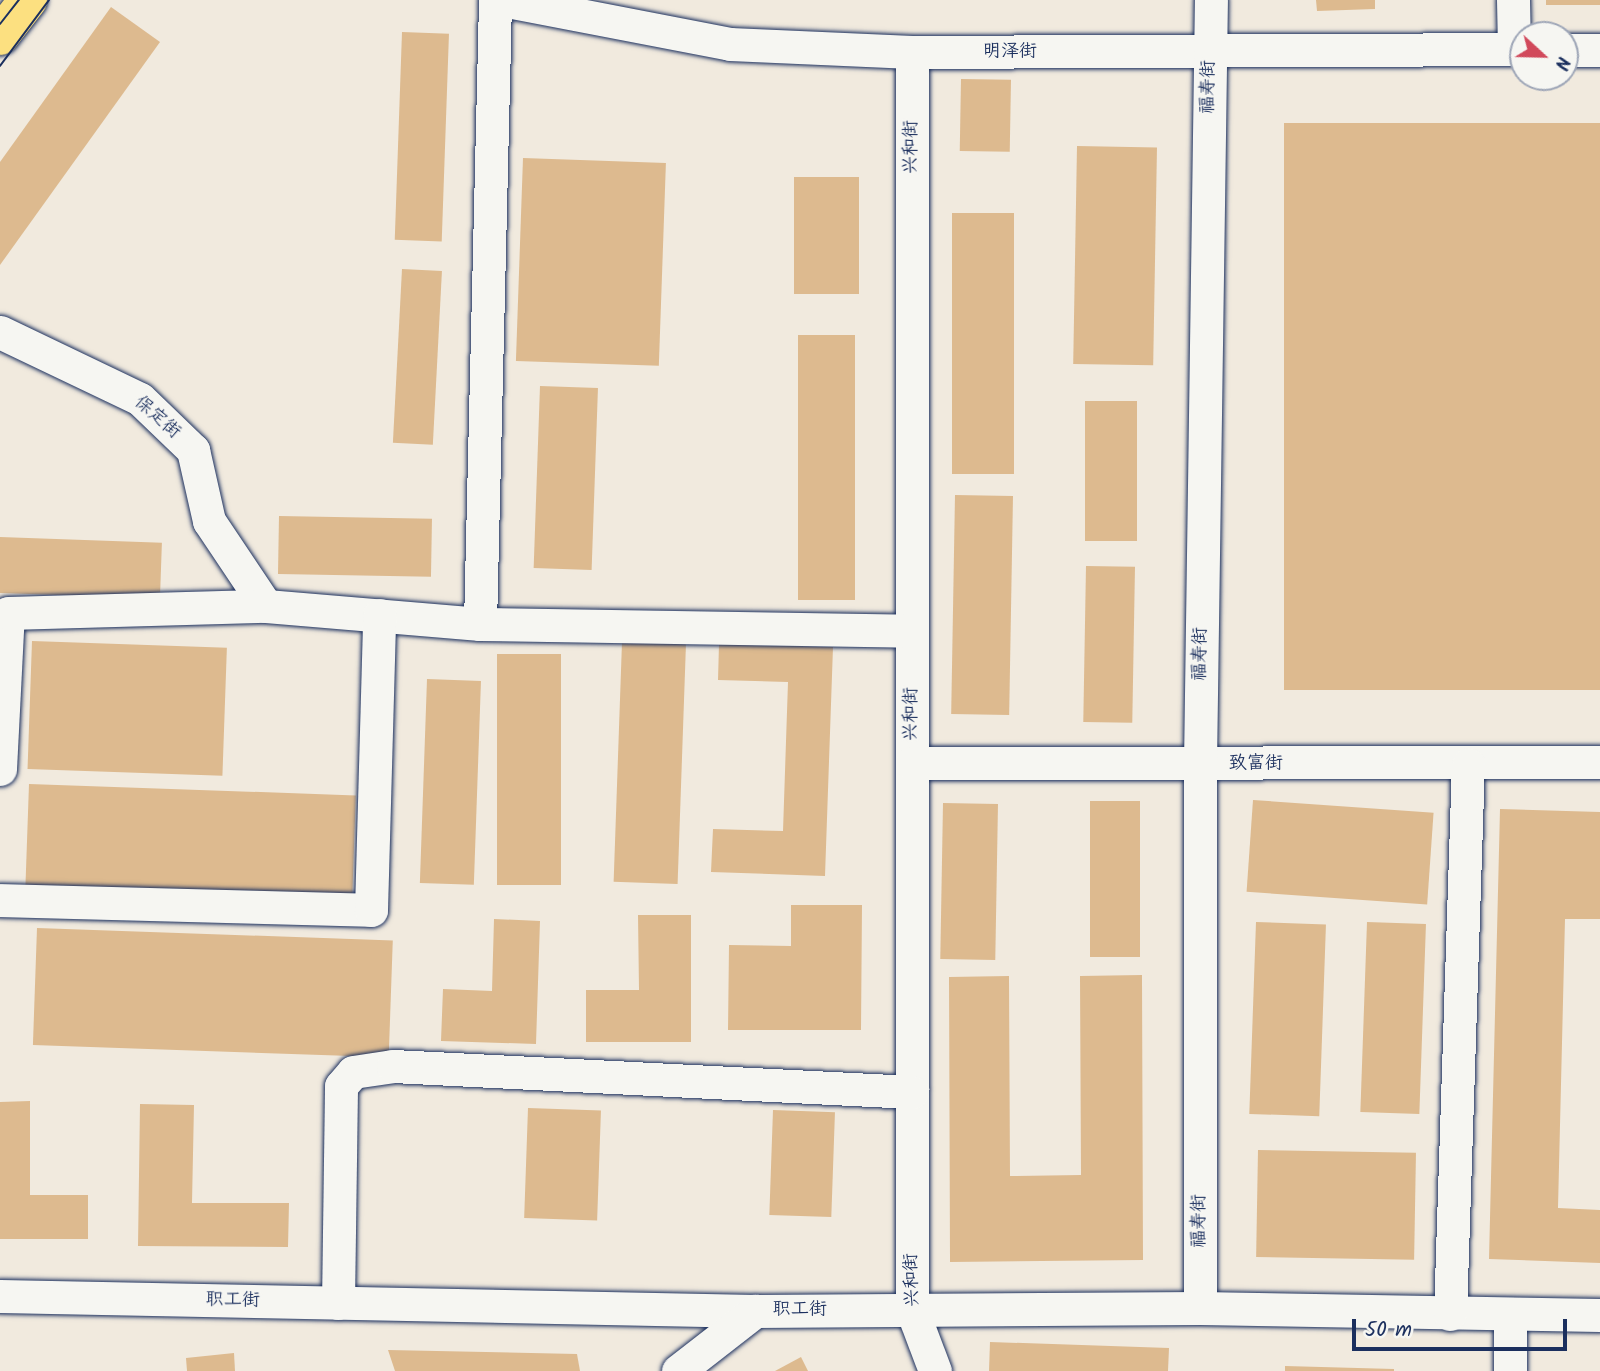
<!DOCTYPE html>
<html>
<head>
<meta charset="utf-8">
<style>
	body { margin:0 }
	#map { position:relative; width:1600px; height:1371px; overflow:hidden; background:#f1eade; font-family:Kalam,"LXGW WenKai TC",sans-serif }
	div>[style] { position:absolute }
	.building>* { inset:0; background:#ddba8f; transform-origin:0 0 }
	.roads { filter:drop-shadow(0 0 2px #1b2f5e) drop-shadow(0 0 2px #1b2f5e) }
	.minor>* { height:33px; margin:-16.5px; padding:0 16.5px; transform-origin:16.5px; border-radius:16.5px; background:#f6f6f2 }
	.major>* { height:38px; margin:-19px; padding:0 19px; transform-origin:19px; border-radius:19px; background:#fce080 }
	.tram>* { height:2px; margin:-1px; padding:0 1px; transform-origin:1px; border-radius:1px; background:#1b2f5e }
	span { translate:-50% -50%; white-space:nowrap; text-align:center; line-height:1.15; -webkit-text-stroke:5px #f6f6f2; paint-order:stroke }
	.street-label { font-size:18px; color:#1b2f5e }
	.north { position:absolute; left:1509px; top:21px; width:70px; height:70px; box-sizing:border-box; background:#f6f6f2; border:2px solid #9ea6b7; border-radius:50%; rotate:112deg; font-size:19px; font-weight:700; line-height:28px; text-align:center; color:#1b2f5e }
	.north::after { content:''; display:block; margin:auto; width:24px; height:32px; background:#d1495b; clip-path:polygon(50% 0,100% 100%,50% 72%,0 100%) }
	.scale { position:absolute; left:1352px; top:1319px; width:215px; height:32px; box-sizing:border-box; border:4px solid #1b2f5e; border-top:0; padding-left:9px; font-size:21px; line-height:24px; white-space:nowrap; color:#1b2f5e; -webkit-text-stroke:5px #f6f6f2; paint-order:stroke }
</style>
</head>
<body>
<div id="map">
	<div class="building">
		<div style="clip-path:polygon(1316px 0,1375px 0,1375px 9px,1317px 11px)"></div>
		<div style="left:1546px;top:0;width:54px;height:5px"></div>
		<div style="clip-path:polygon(111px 7px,160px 42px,0 265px,0 162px)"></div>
		<div style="left:402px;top:32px;width:47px;height:208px;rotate:2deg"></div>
		<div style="left:961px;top:79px;width:50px;height:72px;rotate:1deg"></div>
		<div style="left:1600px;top:123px;width:567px;height:316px;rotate:90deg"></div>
		<div style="left:1077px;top:146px;width:80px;height:218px;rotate:1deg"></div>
		<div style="left:523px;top:158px;width:143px;height:203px;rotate:2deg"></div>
		<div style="left:794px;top:177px;width:65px;height:117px"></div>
		<div style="left:952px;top:213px;width:62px;height:261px"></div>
		<div style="left:402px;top:269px;width:40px;height:174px;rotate:3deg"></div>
		<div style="left:798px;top:335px;width:57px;height:265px"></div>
		<div style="left:540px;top:386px;width:58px;height:182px;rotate:2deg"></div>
		<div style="left:1085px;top:401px;width:52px;height:140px"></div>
		<div style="left:955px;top:495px;width:58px;height:219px;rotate:1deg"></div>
		<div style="left:279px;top:516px;width:153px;height:58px;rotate:1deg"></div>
		<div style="left:0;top:537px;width:162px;height:56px;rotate:2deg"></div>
		<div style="left:1086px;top:566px;width:49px;height:156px;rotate:1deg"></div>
		<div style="left:32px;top:641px;width:195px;height:128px;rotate:2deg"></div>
		<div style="left:622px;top:642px;width:64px;height:240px;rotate:2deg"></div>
		<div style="clip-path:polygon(719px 644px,833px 647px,825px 876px,711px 872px,713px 829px,783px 831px,788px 682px,718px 680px)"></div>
		<div style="left:497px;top:654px;width:64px;height:231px"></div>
		<div style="left:427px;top:679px;width:54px;height:204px;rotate:2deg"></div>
		<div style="left:29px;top:784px;width:327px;height:109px;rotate:2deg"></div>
		<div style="left:1253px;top:800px;width:181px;height:92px;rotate:4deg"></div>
		<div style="left:1090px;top:801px;width:50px;height:156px"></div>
		<div style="left:943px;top:803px;width:55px;height:156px;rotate:1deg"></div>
		<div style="clip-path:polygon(1500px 809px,1600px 812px,1600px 919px,1565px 919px,1558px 1208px,1600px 1210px,1600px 1263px,1489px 1259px)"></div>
		<div style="clip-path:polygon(791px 905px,862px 905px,861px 1030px,728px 1030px,729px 945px,791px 946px)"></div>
		<div style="clip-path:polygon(638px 915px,691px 915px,691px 1042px,586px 1042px,586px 990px,639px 990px)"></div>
		<div style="clip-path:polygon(494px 919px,540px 921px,536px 1044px,441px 1041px,443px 989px,492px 991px)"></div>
		<div style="left:1256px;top:922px;width:70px;height:192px;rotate:2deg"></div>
		<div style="left:1367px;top:922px;width:59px;height:190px;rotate:2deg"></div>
		<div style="left:37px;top:928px;width:356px;height:117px;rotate:2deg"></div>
		<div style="clip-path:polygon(1142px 975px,1143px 1260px,950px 1262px,949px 977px,1009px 976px,1010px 1176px,1081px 1175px,1080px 976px)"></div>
		<div style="clip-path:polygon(30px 1101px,30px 1195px,88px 1195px,88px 1239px,0 1239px,0 1102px)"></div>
		<div style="clip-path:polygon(140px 1104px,194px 1105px,192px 1203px,289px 1203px,288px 1247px,138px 1246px)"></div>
		<div style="left:528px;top:1108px;width:73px;height:110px;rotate:2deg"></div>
		<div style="left:773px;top:1110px;width:62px;height:105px;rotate:2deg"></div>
		<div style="left:1258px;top:1150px;width:158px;height:107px;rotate:1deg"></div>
		<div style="clip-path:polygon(990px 1342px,1169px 1348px,1168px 1371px,989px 1371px)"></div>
		<div style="clip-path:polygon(388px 1350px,577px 1354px,580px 1371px,395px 1371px)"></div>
		<div style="clip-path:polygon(234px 1353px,235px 1371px,187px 1371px,186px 1358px)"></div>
		<div style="clip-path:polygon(801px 1357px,808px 1371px,775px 1371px)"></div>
		<div style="clip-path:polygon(1285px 1366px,1394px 1369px,1394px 1371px,1285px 1371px)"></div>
	</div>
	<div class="roads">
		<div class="minor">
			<div style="left:502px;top:0;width:232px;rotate:10.9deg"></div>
			<div style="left:730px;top:44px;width:182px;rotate:2.5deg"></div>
			<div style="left:912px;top:52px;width:611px;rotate:-0.28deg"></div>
			<div style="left:1513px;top:0;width:49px;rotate:88.8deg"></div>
			<div style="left:1565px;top:50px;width:35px"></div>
			<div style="left:912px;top:52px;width:1258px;rotate:90deg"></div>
			<div style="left:912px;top:1310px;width:65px;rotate:69.3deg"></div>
			<div style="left:0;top:332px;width:155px;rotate:25.6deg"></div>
			<div style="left:140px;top:399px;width:74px;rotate:43.9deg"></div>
			<div style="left:193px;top:450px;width:73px;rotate:77.3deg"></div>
			<div style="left:209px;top:521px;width:102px;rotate:56.2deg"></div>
			<div style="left:480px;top:624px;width:624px;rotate:-88.62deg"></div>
			<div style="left:912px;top:763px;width:688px;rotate:-0.08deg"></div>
			<div style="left:0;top:769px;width:156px;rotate:-87.1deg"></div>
			<div style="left:8px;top:613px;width:258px;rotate:-1.6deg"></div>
			<div style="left:266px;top:606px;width:215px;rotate:4.8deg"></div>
			<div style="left:480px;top:624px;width:432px;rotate:0.9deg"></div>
			<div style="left:0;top:900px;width:371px;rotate:1.5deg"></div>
			<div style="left:371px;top:910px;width:295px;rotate:-88.4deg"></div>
			<div style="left:0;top:1296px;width:755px;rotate:1.14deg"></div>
			<div style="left:755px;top:1311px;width:445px;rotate:-0.4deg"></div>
			<div style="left:1200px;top:1308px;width:400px;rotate:1deg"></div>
			<div style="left:338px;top:1303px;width:217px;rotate:-89.2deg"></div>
			<div style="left:341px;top:1086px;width:18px;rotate:-49deg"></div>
			<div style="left:353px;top:1072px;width:40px;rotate:-8.5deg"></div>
			<div style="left:393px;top:1066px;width:520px;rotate:2.87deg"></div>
			<div style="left:1200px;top:1308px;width:544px;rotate:-90deg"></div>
			<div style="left:1200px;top:764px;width:764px;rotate:-89.18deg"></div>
			<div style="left:1450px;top:1314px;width:550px;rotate:-88.13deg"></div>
			<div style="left:678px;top:1371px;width:98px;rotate:-37.9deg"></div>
			<div style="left:1510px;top:1371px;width:55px;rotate:-90deg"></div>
		</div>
		<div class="major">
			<div style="left:0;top:36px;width:46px;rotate:-52.1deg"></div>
		</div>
	</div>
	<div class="tram">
		<div style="left:0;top:24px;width:31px;rotate:-52deg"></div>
		<div style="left:0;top:66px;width:82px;rotate:-53.4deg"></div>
	</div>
	<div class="street-label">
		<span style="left:1010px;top:52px">明泽街</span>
		<span style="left:1209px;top:87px;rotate:-89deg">福寿街</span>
		<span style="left:912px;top:147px;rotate:-90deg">兴和街</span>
		<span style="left:157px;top:418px;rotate:41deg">保定街</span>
		<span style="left:1201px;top:654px;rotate:-89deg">福寿街</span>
		<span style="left:912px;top:714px;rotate:-90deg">兴和街</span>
		<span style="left:1256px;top:764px">致富街</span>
		<span style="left:1200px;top:1221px;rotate:-90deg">福寿街</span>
		<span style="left:913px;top:1280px;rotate:-92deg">兴和街</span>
		<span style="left:233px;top:1301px;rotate:1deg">职工街</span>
		<span style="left:800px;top:1310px">职工街</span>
	</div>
	<div class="north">N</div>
	<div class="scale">50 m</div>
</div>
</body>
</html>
